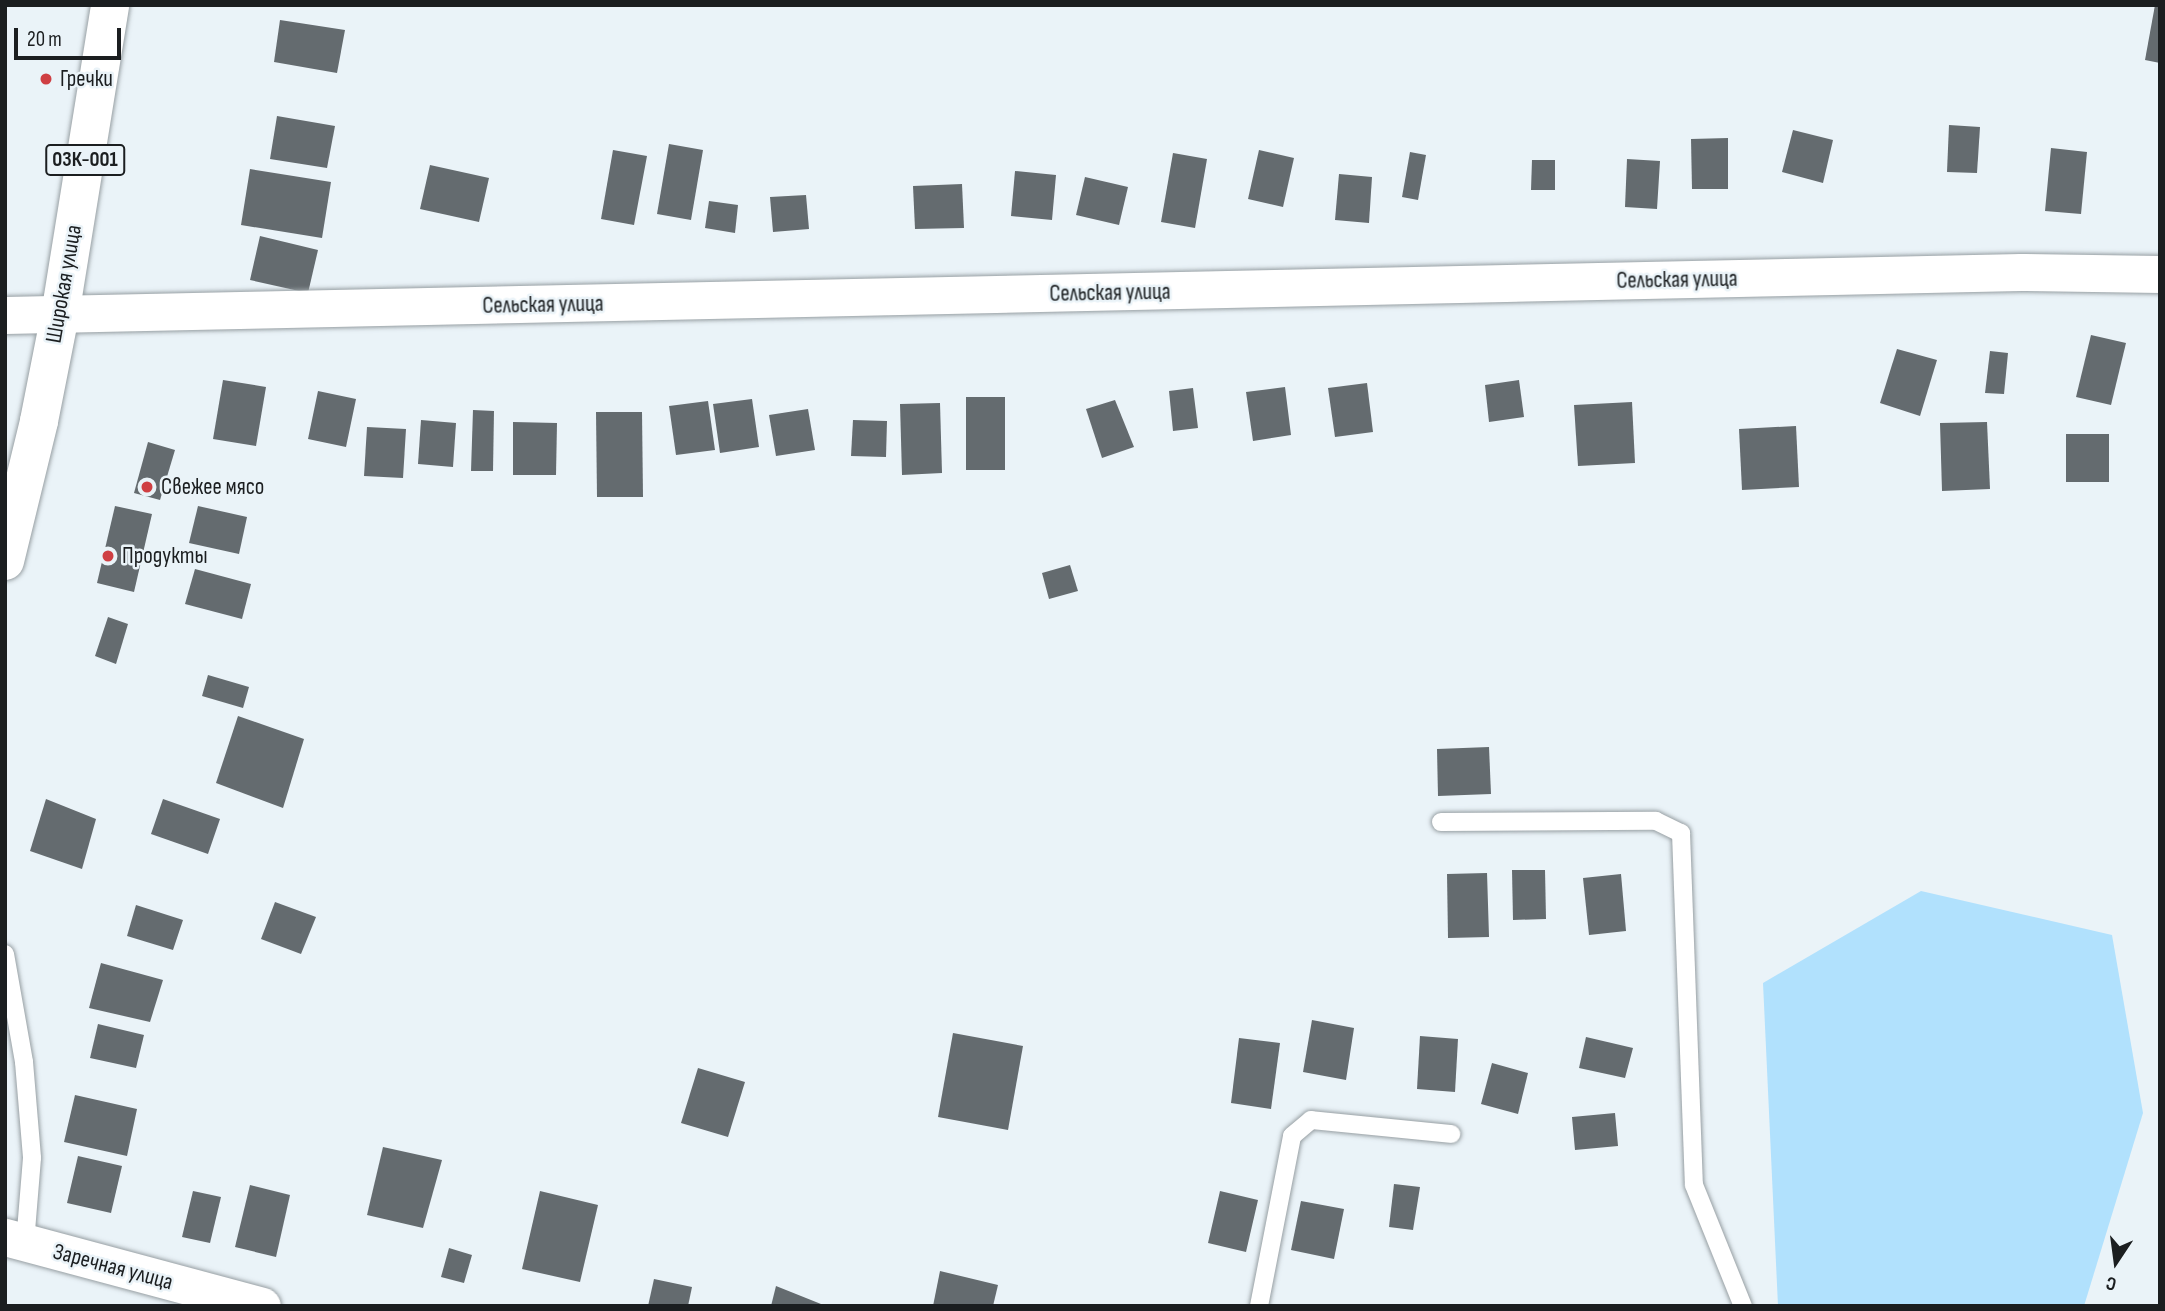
<!DOCTYPE html>
<meta charset="utf-8">
<style>
body{margin:0}
#map{position:relative;width:2165px;height:1311px;overflow:hidden;background:#eaf3f8;font-family:"Sofia Sans Condensed",sans-serif}
div>[style]{position:absolute}
.green>*{inset:0;background:#b1e1fd}
.building>*{inset:0;background:#646b6f}
.roads{filter:drop-shadow(0 0 2px #979fa3) drop-shadow(0 0 2px #979fa3)}
.service>*{height:18px;margin:-9px;padding:0 9px;transform-origin:9px;border-radius:9px;background:#fff}
.minor>*{height:37px;margin:-18.5px;padding:0 18.5px;transform-origin:18.5px;border-radius:18.5px;background:#fff}
.primary>*{height:38px;margin:-19px;padding:0 19px;transform-origin:19px;border-radius:19px;background:#fff}
.dots>*{width:19px;height:19px;translate:-50% -50%;box-sizing:border-box;border:4px solid #eaf3f8;border-radius:50%}
span{translate:-50% -50%;white-space:nowrap;text-align:center;line-height:1.15;-webkit-text-stroke:5px #eaf3f8;paint-order:stroke}
.shield-label span{padding:2px 5px;background:#eaf3f8;border:2px solid;border-radius:5px;-webkit-text-stroke-width:0}
.shield-label{font-size:21px;color:#1b1e20;font-weight:700}
.poi-label{font-size:23px;color:#1b1e20}
.left{translate:0 -50%;text-align:left}
.street-label{font-size:23px;color:#1b1e20}
.frame{position:absolute;inset:0;border:7px solid #1b1e20;pointer-events:none}
.north{position:absolute;left:2081px;top:1227px;width:70px;height:70px;-webkit-text-stroke:5px #eaf3f8;paint-order:stroke;rotate:193deg;font-size:19px;font-weight:700;line-height:28px;text-align:center;color:#1b1e20}
.north::after{content:'';display:block;margin:auto;width:24px;height:32px;background:#1b1e20;clip-path:polygon(50% 0,100% 100%,50% 72%,0 100%)}
.scale{position:absolute;left:14px;top:28px;width:107px;height:32px;box-sizing:border-box;border:4px solid #1b1e20;border-top:0;padding-left:9px;font-size:21px;line-height:24px;white-space:nowrap;color:#1b1e20;-webkit-text-stroke:5px #eaf3f8;paint-order:stroke}
</style>
<div id="map">
<div class="green">
<i style="clip-path:polygon(1921px 891px,2112px 935px,2143px 1113px,2084px 1306px,1778px 1306px,1763px 983px)"></i>
</div>
<div class="building">
<i style="clip-path:polygon(2155px 5px,2160px 5px,2160px 63px,2145px 60px)"></i>
<i style="clip-path:polygon(280px 20px,345px 30px,337px 73px,274px 62px)"></i>
<i style="clip-path:polygon(277px 116px,335px 126px,327px 168px,270px 159px)"></i>
<i style="clip-path:polygon(1949px 125px,1980px 127px,1977px 173px,1947px 172px)"></i>
<i style="clip-path:polygon(1793px 130px,1833px 140px,1823px 183px,1782px 172px)"></i>
<i style="clip-path:polygon(1728px 138px,1728px 189px,1692px 189px,1691px 139px)"></i>
<i style="clip-path:polygon(669px 144px,703px 150px,691px 220px,657px 214px)"></i>
<i style="clip-path:polygon(2051px 148px,2087px 152px,2081px 214px,2045px 211px)"></i>
<i style="clip-path:polygon(613px 150px,647px 156px,634px 225px,601px 219px)"></i>
<i style="clip-path:polygon(1259px 150px,1294px 158px,1283px 207px,1248px 199px)"></i>
<i style="clip-path:polygon(1410px 152px,1426px 155px,1418px 200px,1402px 197px)"></i>
<i style="clip-path:polygon(1173px 153px,1207px 159px,1195px 228px,1161px 222px)"></i>
<i style="clip-path:polygon(1627px 159px,1660px 161px,1657px 209px,1625px 207px)"></i>
<i style="clip-path:polygon(1532px 160px,1555px 160px,1555px 190px,1531px 190px)"></i>
<i style="clip-path:polygon(430px 165px,489px 178px,479px 222px,420px 209px)"></i>
<i style="clip-path:polygon(250px 169px,331px 182px,322px 238px,241px 225px)"></i>
<i style="clip-path:polygon(1015px 171px,1056px 175px,1052px 220px,1011px 216px)"></i>
<i style="clip-path:polygon(1339px 174px,1372px 177px,1369px 223px,1335px 220px)"></i>
<i style="clip-path:polygon(1085px 177px,1128px 187px,1119px 225px,1076px 215px)"></i>
<i style="clip-path:polygon(962px 184px,964px 228px,915px 229px,913px 186px)"></i>
<i style="clip-path:polygon(806px 195px,809px 229px,773px 232px,770px 197px)"></i>
<i style="clip-path:polygon(709px 201px,738px 205px,735px 233px,705px 228px)"></i>
<i style="clip-path:polygon(260px 236px,318px 250px,308px 293px,250px 280px)"></i>
<i style="clip-path:polygon(2091px 335px,2126px 343px,2111px 405px,2076px 397px)"></i>
<i style="clip-path:polygon(1897px 349px,1937px 360px,1920px 416px,1880px 403px)"></i>
<i style="clip-path:polygon(1990px 351px,2008px 353px,2004px 394px,1985px 393px)"></i>
<i style="clip-path:polygon(223px 380px,266px 387px,256px 446px,213px 439px)"></i>
<i style="clip-path:polygon(1519px 380px,1524px 417px,1489px 422px,1485px 385px)"></i>
<i style="clip-path:polygon(1367px 383px,1373px 432px,1335px 437px,1328px 388px)"></i>
<i style="clip-path:polygon(1285px 387px,1291px 435px,1253px 441px,1246px 392px)"></i>
<i style="clip-path:polygon(1193px 388px,1198px 428px,1173px 431px,1169px 391px)"></i>
<i style="clip-path:polygon(318px 391px,356px 399px,346px 447px,308px 439px)"></i>
<i style="clip-path:polygon(966px 397px,1005px 397px,1005px 470px,966px 470px)"></i>
<i style="clip-path:polygon(752px 399px,759px 447px,720px 453px,713px 404px)"></i>
<i style="clip-path:polygon(1115px 400px,1134px 447px,1102px 458px,1086px 409px)"></i>
<i style="clip-path:polygon(708px 401px,715px 450px,676px 455px,669px 406px)"></i>
<i style="clip-path:polygon(1632px 402px,1635px 463px,1578px 466px,1574px 405px)"></i>
<i style="clip-path:polygon(940px 403px,942px 473px,902px 475px,900px 404px)"></i>
<i style="clip-path:polygon(808px 409px,815px 450px,776px 456px,769px 415px)"></i>
<i style="clip-path:polygon(473px 410px,494px 411px,493px 471px,471px 471px)"></i>
<i style="clip-path:polygon(596px 412px,642px 412px,643px 497px,597px 497px)"></i>
<i style="clip-path:polygon(421px 420px,456px 423px,453px 467px,418px 464px)"></i>
<i style="clip-path:polygon(853px 420px,887px 421px,886px 457px,851px 456px)"></i>
<i style="clip-path:polygon(513px 422px,557px 423px,556px 475px,513px 475px)"></i>
<i style="clip-path:polygon(1987px 422px,1990px 489px,1942px 491px,1940px 423px)"></i>
<i style="clip-path:polygon(1796px 426px,1799px 487px,1742px 490px,1739px 429px)"></i>
<i style="clip-path:polygon(367px 427px,406px 429px,403px 478px,364px 476px)"></i>
<i style="clip-path:polygon(2066px 434px,2109px 434px,2109px 482px,2066px 482px)"></i>
<i style="clip-path:polygon(148px 442px,175px 450px,160px 500px,134px 493px)"></i>
<i style="clip-path:polygon(115px 506px,152px 514px,134px 592px,97px 583px)"></i>
<i style="clip-path:polygon(198px 506px,247px 517px,239px 554px,189px 543px)"></i>
<i style="clip-path:polygon(1070px 565px,1078px 591px,1049px 599px,1042px 573px)"></i>
<i style="clip-path:polygon(195px 569px,251px 584px,242px 619px,185px 604px)"></i>
<i style="clip-path:polygon(108px 617px,128px 624px,116px 664px,95px 656px)"></i>
<i style="clip-path:polygon(208px 675px,249px 687px,243px 708px,202px 696px)"></i>
<i style="clip-path:polygon(238px 716px,304px 739px,283px 808px,216px 783px)"></i>
<i style="clip-path:polygon(1489px 747px,1491px 794px,1438px 796px,1437px 749px)"></i>
<i style="clip-path:polygon(46px 799px,96px 819px,82px 869px,30px 851px)"></i>
<i style="clip-path:polygon(163px 799px,220px 819px,208px 854px,151px 834px)"></i>
<i style="clip-path:polygon(1512px 870px,1545px 870px,1546px 919px,1513px 920px)"></i>
<i style="clip-path:polygon(1487px 873px,1489px 937px,1448px 938px,1447px 874px)"></i>
<i style="clip-path:polygon(1621px 874px,1626px 931px,1589px 935px,1583px 878px)"></i>
<i style="clip-path:polygon(275px 902px,316px 917px,301px 954px,261px 939px)"></i>
<i style="clip-path:polygon(136px 905px,183px 920px,173px 950px,127px 936px)"></i>
<i style="clip-path:polygon(101px 963px,163px 980px,150px 1022px,89px 1008px)"></i>
<i style="clip-path:polygon(1312px 1020px,1354px 1028px,1346px 1080px,1303px 1072px)"></i>
<i style="clip-path:polygon(98px 1024px,144px 1035px,136px 1068px,90px 1058px)"></i>
<i style="clip-path:polygon(953px 1033px,1023px 1046px,1008px 1130px,938px 1117px)"></i>
<i style="clip-path:polygon(1420px 1036px,1458px 1039px,1455px 1092px,1417px 1089px)"></i>
<i style="clip-path:polygon(1586px 1037px,1633px 1048px,1625px 1078px,1579px 1068px)"></i>
<i style="clip-path:polygon(1239px 1038px,1280px 1043px,1271px 1109px,1231px 1103px)"></i>
<i style="clip-path:polygon(1492px 1063px,1528px 1073px,1518px 1114px,1481px 1104px)"></i>
<i style="clip-path:polygon(698px 1068px,745px 1082px,728px 1137px,681px 1123px)"></i>
<i style="clip-path:polygon(75px 1095px,137px 1109px,127px 1156px,64px 1142px)"></i>
<i style="clip-path:polygon(1615px 1113px,1618px 1146px,1575px 1150px,1572px 1117px)"></i>
<i style="clip-path:polygon(383px 1147px,442px 1160px,423px 1228px,367px 1215px)"></i>
<i style="clip-path:polygon(78px 1156px,122px 1166px,111px 1213px,67px 1203px)"></i>
<i style="clip-path:polygon(1394px 1184px,1420px 1187px,1413px 1230px,1389px 1227px)"></i>
<i style="clip-path:polygon(250px 1185px,290px 1195px,276px 1257px,235px 1247px)"></i>
<i style="clip-path:polygon(193px 1191px,221px 1197px,210px 1243px,182px 1237px)"></i>
<i style="clip-path:polygon(540px 1191px,598px 1205px,580px 1282px,522px 1269px)"></i>
<i style="clip-path:polygon(1220px 1191px,1258px 1200px,1246px 1252px,1208px 1243px)"></i>
<i style="clip-path:polygon(1301px 1201px,1344px 1209px,1334px 1259px,1291px 1250px)"></i>
<i style="clip-path:polygon(449px 1248px,472px 1255px,464px 1283px,441px 1277px)"></i>
<i style="clip-path:polygon(940px 1271px,998px 1285px,993px 1306px,933px 1306px)"></i>
<i style="clip-path:polygon(654px 1279px,692px 1287px,688px 1306px,648px 1306px)"></i>
<i style="clip-path:polygon(776px 1286px,826px 1306px,771px 1306px)"></i>
</div>
<div class="roads">
<div class="service">
<i style="left:1441px;top:822px;width:215px;rotate:-0.3deg"></i>
<i style="left:1656px;top:821px;width:28px;rotate:26deg"></i>
<i style="left:1681px;top:833px;width:352px;rotate:87.9deg"></i>
<i style="left:1694px;top:1185px;width:131px;rotate:68deg"></i>
<i style="left:5px;top:954px;width:110px;rotate:80deg"></i>
<i style="left:24px;top:1062px;width:96px;rotate:85.2deg"></i>
<i style="left:32px;top:1158px;width:86px;rotate:94.7deg"></i>
<i style="left:1259px;top:1306px;width:173px;rotate:-79deg"></i>
<i style="left:1292px;top:1136px;width:25px;rotate:-40deg"></i>
<i style="left:1311px;top:1120px;width:141px;rotate:5.7deg"></i>
</div>
<div class="minor">
<i style="left:5px;top:315px;width:2016px;rotate:-1.22deg"></i>
<i style="left:2021px;top:272px;width:139px;rotate:0.8deg"></i>
<i style="left:5px;top:1237px;width:266px;rotate:15deg"></i>
</div>
<div class="primary">
<i style="left:5px;top:561px;width:144px;rotate:-76.3deg"></i>
<i style="left:39px;top:421px;width:108px;rotate:-78.8deg"></i>
<i style="left:60px;top:315px;width:314px;rotate:-80.8deg"></i>
</div>
</div>
<div class="dots">
<i style="left:46px;top:79px;background:#cf3f43"></i>
<i style="left:147px;top:487px;background:#cf3f43"></i>
<i style="left:108px;top:556px;background:#cf3f43"></i>
</div>
<div class="shield-label">
<span style="left:85px;top:160px">03К-001</span>
</div>
<div class="poi-label">
<span class="left" style="left:60px;top:79px">Гречки</span>
<span class="left" style="left:161px;top:487px">Свежее мясо</span>
<span class="left" style="left:122px;top:556px">Продукты</span>
</div>
<div class="street-label">
<span style="left:1677px;top:280px;rotate:-1deg">Сельская улица</span>
<span style="left:64px;top:284px;rotate:-80deg">Широкая улица</span>
<span style="left:1110px;top:293px;rotate:-1deg">Сельская улица</span>
<span style="left:543px;top:305px;rotate:-1deg">Сельская улица</span>
<span style="left:113px;top:1267px;rotate:15deg">Заречная улица</span>
</div>
<div class="frame"></div>
<div class="north">С</div>
<div class="scale">20 m</div>
</div>
